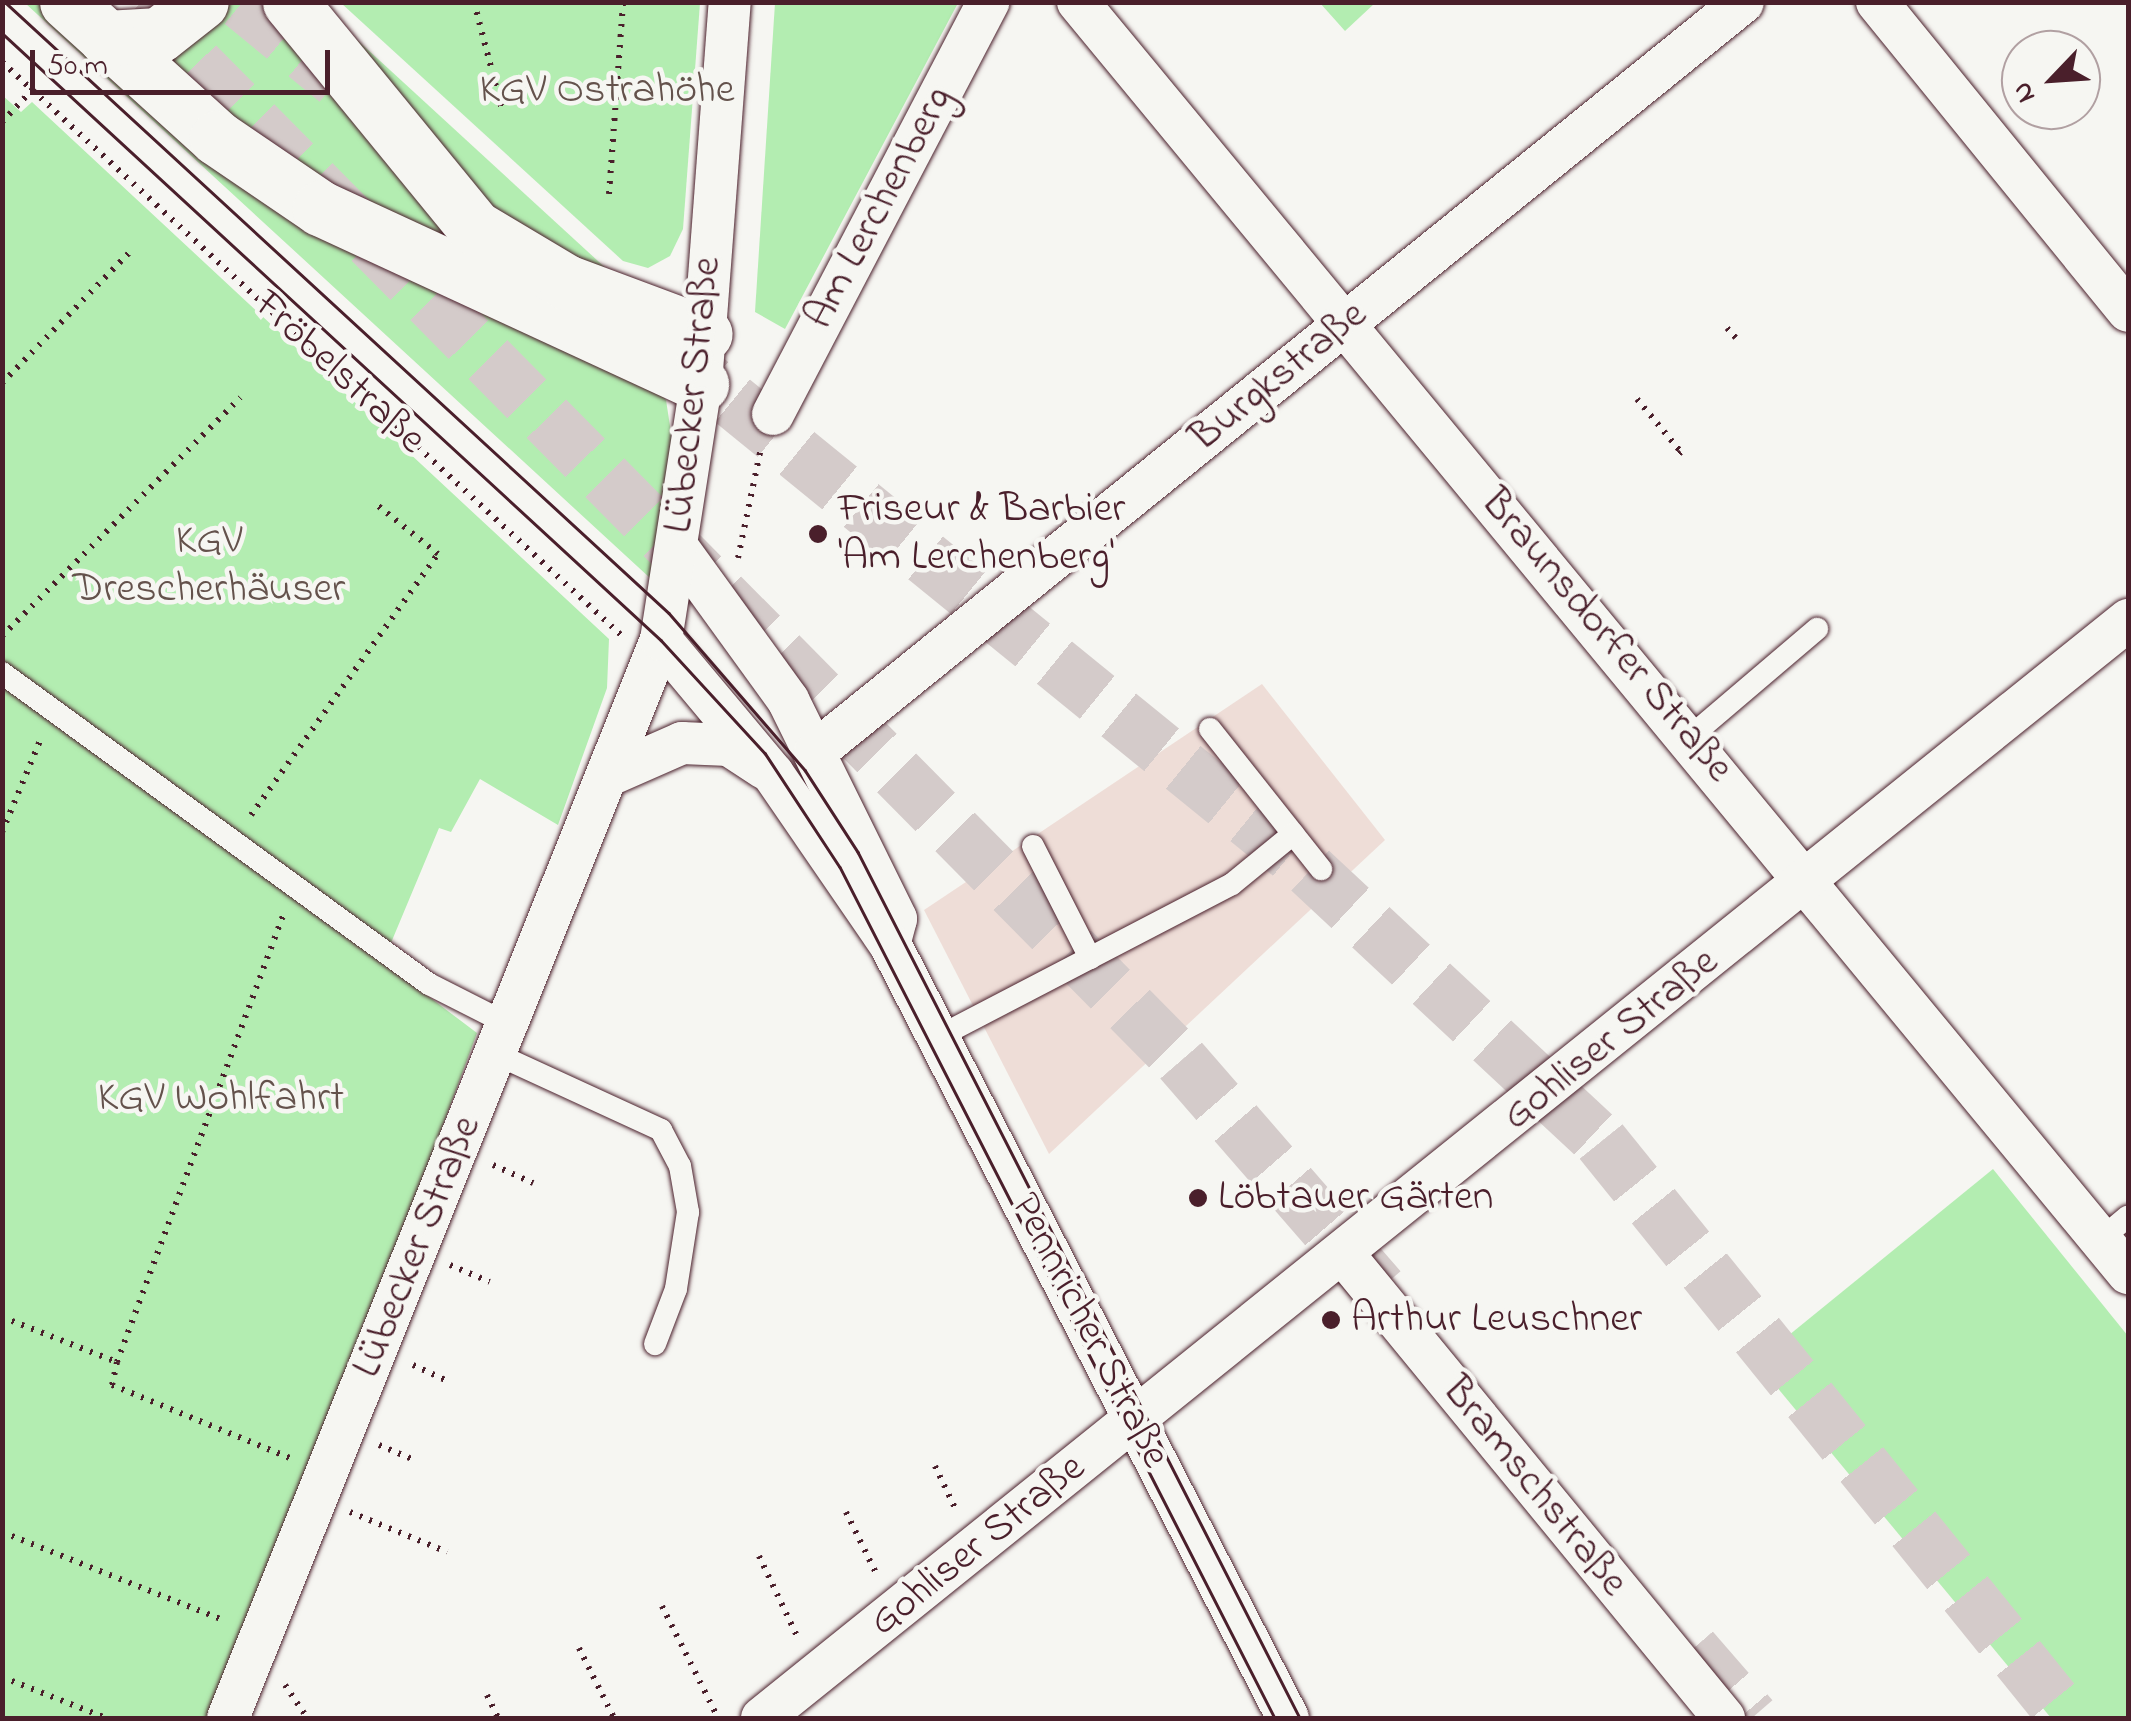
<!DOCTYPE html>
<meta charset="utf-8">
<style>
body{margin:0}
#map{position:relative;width:2131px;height:1721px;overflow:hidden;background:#f6f6f2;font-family:"Indie Flower",sans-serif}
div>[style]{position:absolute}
.built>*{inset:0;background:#eeddd7}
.green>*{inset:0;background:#b3edb1}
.primary-tunnel>*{height:55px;margin-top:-27.5px;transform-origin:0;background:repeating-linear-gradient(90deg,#d4cbca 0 55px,transparent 0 83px)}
.path>*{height:6px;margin-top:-3px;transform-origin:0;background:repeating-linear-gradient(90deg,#4a1f2b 0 2.5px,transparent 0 10.5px)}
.roads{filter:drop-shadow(0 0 2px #4a1f2b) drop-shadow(0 0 2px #4a1f2b)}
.service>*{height:22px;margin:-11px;padding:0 11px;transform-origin:11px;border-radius:11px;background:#f6f6f2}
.minor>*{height:42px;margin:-21px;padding:0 21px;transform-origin:21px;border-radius:21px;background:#f6f6f2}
.primary>*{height:55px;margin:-27.5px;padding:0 27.5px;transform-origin:27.5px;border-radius:27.5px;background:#f6f6f2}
.tram>*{height:2.5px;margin:-1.25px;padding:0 1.25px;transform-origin:1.25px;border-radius:1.25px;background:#4a1f2b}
.dots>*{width:28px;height:28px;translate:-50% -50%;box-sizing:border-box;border:5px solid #f6f6f2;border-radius:50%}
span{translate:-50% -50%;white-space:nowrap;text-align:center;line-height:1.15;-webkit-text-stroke:9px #f6f6f2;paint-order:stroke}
.park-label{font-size:42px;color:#64524c}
.street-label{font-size:42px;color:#4a1f2b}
.poi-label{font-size:42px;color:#4a1f2b}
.left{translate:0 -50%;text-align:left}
.frame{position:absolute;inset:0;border:5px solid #4a1f2b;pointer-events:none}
.north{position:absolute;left:2001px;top:30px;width:100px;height:100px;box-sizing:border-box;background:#f6f6f2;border:2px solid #b1a0a2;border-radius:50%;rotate:245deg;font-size:28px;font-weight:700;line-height:40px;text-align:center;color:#4a1f2b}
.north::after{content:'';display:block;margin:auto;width:35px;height:45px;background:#4a1f2b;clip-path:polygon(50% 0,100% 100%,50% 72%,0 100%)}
.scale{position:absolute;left:30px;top:50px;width:300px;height:45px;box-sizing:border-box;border:5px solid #4a1f2b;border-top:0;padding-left:12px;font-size:30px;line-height:35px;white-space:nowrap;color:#4a1f2b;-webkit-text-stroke:8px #f6f6f2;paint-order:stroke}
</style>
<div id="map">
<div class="built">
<i style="clip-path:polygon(1262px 684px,1385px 840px,1049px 1154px,924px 910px)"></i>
</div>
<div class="green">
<i style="clip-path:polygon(25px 3px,49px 3px,174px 117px,651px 380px,666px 400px,674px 452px,650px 578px)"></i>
<i style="clip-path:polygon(227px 3px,273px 3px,496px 257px,359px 215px,149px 57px,193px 43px)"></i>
<i style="clip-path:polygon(317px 3px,623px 284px,521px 245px)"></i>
<i style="clip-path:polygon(341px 3px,700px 3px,683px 229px,670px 256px,648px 268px,623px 261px)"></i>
<i style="clip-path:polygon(775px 3px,958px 3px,785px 329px,755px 312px)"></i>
<i style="clip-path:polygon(1320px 3px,1375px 3px,1345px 31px)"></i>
<i style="clip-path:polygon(2px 95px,21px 112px,32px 102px,609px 639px,607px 688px,558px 825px,480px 779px,451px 832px,439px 828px,388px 950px,424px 993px,477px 1033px,365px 1337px,208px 1718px,3px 1718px)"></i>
<i style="clip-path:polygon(1993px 1169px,2128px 1336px,2128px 1718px,2051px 1718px,1756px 1362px)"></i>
</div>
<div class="primary-tunnel">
<i style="left:242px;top:2px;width:123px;rotate:39.4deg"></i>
<i style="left:138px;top:5px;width:1484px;rotate:45.33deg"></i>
<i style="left:1181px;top:1060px;width:303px;rotate:49deg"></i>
<i style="left:668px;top:348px;width:827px;rotate:39.11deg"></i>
<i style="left:1310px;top:870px;width:398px;rotate:43deg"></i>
<i style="left:1601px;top:1141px;width:742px;rotate:51.07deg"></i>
<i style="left:1692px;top:1649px;width:91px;rotate:49deg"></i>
</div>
<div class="path">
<i style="left:474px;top:2px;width:115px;rotate:75.4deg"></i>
<i style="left:2px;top:62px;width:843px;rotate:42.79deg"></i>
<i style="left:2px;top:122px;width:44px;rotate:-46.8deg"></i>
<i style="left:609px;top:194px;width:193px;rotate:-85.8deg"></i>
<i style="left:1727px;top:328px;width:13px;rotate:48deg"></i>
<i style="left:2px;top:383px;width:186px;rotate:-45.7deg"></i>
<i style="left:1637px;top:399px;width:69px;rotate:50.3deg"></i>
<i style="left:1681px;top:452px;width:9px;rotate:139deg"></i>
<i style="left:738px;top:558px;width:112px;rotate:-78.2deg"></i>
<i style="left:2px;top:636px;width:337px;rotate:-45deg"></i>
<i style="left:251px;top:815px;width:321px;rotate:-54.4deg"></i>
<i style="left:438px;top:554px;width:78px;rotate:-141.2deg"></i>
<i style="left:2px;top:832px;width:104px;rotate:-67.4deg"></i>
<i style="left:493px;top:1165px;width:44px;rotate:24.2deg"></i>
<i style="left:450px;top:1265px;width:43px;rotate:23deg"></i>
<i style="left:2px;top:1317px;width:123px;rotate:21.4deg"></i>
<i style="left:117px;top:1362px;width:24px;rotate:102deg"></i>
<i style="left:112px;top:1385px;width:192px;rotate:22.3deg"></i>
<i style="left:117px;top:1362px;width:479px;rotate:-69.6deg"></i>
<i style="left:413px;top:1365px;width:38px;rotate:25deg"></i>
<i style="left:379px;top:1445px;width:39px;rotate:23deg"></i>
<i style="left:935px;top:1466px;width:49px;rotate:64.5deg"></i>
<i style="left:350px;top:1512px;width:105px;rotate:22.4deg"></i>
<i style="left:846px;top:1512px;width:70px;rotate:63.8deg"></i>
<i style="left:2px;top:1532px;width:238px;rotate:21.7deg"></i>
<i style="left:759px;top:1556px;width:91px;rotate:64.6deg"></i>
<i style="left:662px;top:1606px;width:125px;rotate:63.4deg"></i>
<i style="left:579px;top:1648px;width:78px;rotate:63.4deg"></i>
<i style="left:2px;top:1677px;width:112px;rotate:21.5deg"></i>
<i style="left:285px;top:1685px;width:40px;rotate:56deg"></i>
<i style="left:487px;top:1695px;width:25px;rotate:64deg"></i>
</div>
<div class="roads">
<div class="service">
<i style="left:2px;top:673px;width:528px;rotate:36.07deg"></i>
<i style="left:429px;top:984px;width:89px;rotate:26.9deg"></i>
<i style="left:1210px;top:729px;width:179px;rotate:51.6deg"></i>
<i style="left:1690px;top:737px;width:167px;rotate:-40.4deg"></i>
<i style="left:1033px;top:846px;width:126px;rotate:63deg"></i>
<i style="left:938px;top:1037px;width:331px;rotate:-27.5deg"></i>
<i style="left:1232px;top:884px;width:79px;rotate:-39.3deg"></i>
<i style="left:496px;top:1054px;width:182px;rotate:24.7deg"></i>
<i style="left:661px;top:1130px;width:41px;rotate:62.2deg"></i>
<i style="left:680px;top:1166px;width:47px;rotate:80.1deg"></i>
<i style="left:688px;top:1212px;width:78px;rotate:98.9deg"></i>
<i style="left:676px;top:1289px;width:59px;rotate:110.9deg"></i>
<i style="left:2101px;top:1239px;width:35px;rotate:-40deg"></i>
</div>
<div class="minor">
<i style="left:1078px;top:2px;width:1649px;rotate:50.44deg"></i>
<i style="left:1877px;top:2px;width:398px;rotate:50.9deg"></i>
<i style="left:773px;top:414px;width:465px;rotate:-62.4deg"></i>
<i style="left:678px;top:548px;width:188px;rotate:54.1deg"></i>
<i style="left:788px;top:700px;width:244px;rotate:63.7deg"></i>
<i style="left:896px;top:919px;width:16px;rotate:105deg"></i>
<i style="left:661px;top:640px;width:175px;rotate:50.1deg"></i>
<i style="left:773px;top:774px;width:206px;rotate:55.5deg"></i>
<i style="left:890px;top:944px;width:870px;rotate:62.79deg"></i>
<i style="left:815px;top:752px;width:1193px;rotate:-38.94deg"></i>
<i style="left:607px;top:776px;width:82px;rotate:-23.7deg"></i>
<i style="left:682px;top:743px;width:47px;rotate:2.4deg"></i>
<i style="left:729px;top:745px;width:42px;rotate:33.3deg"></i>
<i style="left:1344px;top:1255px;width:599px;rotate:50.62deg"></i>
<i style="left:228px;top:1718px;width:1162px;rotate:-68.12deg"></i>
<i style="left:661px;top:640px;width:259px;rotate:-81.1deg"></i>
<i style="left:701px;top:384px;width:383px;rotate:-85.7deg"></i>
<i style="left:762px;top:1718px;width:1753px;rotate:-38.79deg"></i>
</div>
<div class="primary">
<i style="left:67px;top:2px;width:202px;rotate:42.2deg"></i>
<i style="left:217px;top:138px;width:125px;rotate:34.2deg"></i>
<i style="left:320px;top:208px;width:420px;rotate:24.8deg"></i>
<i style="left:290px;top:2px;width:291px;rotate:50.7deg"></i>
<i style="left:474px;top:227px;width:107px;rotate:30.9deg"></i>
<i style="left:566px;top:282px;width:148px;rotate:20.5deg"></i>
<i style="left:106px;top:38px;width:53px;rotate:-3.2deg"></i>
<i style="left:159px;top:35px;width:53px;rotate:-38.2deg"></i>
</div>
</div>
<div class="tram">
<i style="left:5px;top:2px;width:902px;rotate:42.62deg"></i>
<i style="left:669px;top:613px;width:208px;rotate:49.1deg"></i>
<i style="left:805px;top:770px;width:98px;rotate:57.1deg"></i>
<i style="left:858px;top:852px;width:972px;rotate:62.96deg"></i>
<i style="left:2px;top:33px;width:896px;rotate:42.65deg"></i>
<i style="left:661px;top:640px;width:154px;rotate:47.4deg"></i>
<i style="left:765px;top:753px;width:136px;rotate:56.7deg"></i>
<i style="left:840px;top:867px;width:956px;rotate:62.93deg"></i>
</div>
<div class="dots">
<i style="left:818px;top:534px;background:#4a1f2b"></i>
<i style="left:1198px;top:1198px;background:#4a1f2b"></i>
<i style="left:1331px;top:1320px;background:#4a1f2b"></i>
</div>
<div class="park-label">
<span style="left:607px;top:91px">KGV Ostrahöhe</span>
<span style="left:209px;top:566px">KGV<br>Drescherhäuser</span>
<span style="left:221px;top:1099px">KGV Wohlfahrt</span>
</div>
<div class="street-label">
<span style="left:880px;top:208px;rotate:-62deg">Am Lerchenberg</span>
<span style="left:339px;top:373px;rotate:43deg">Fröbelstraße</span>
<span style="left:1279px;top:377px;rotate:-39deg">Burgkstraße</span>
<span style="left:694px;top:395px;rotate:-84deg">Lübecker Straße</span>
<span style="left:1606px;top:636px;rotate:50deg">Braunsdorfer Straße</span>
<span style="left:1611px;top:1040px;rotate:-39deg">Gohliser Straße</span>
<span style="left:418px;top:1247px;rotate:-68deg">Lübecker Straße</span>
<span style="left:1089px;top:1331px;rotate:63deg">Pennricher Straße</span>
<span style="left:1534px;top:1487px;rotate:51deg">Bramschstraße</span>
<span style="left:978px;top:1546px;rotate:-39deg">Gohliser Straße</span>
</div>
<div class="poi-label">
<span class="left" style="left:838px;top:534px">Friseur &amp; Barbier<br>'Am Lerchenberg'</span>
<span class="left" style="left:1218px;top:1198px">Löbtauer Gärten</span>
<span class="left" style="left:1351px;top:1320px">Arthur Leuschner</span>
</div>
<div class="frame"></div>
<div class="north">N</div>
<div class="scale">50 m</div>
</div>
